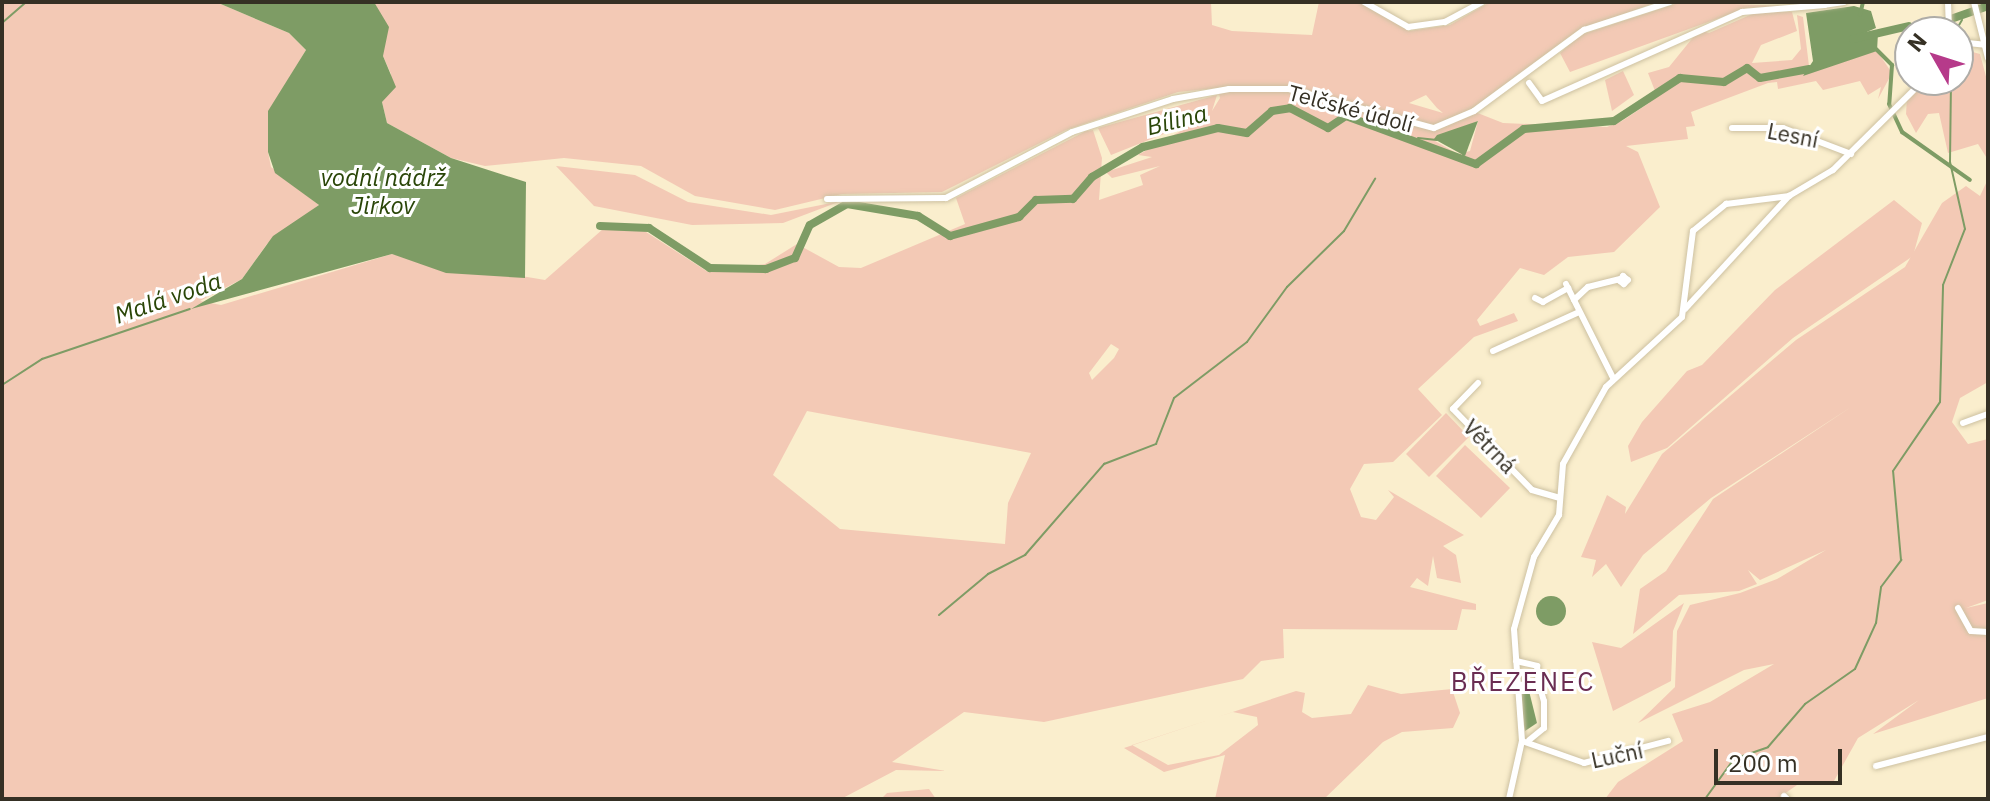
<!DOCTYPE html>
<meta charset="utf-8">
<style>
body{margin:0}
#map{position:relative;width:1990px;height:801px;overflow:hidden;background:#faeecd;font-family:"IBM Plex Sans",sans-serif}
div>[style]{position:absolute}
.green>*{inset:0;background:#f3c9b5}
.water>*{inset:0;background:#7e9c65}
.round{border-radius:50%}
.stream>*{height:2px;margin:-1px;padding:0 1px;transform-origin:1px;border-radius:1px;background:#7e9c65}
.canal>*{height:4px;margin:-2px;padding:0 2px;transform-origin:2px;border-radius:2px;background:#7e9c65}
.river>*{height:8px;margin:-4px;padding:0 4px;transform-origin:4px;border-radius:4px;background:#7e9c65}
.roads{filter:drop-shadow(0 0 2px #cdc1a1) drop-shadow(0 0 2px #cdc1a1)}
.minor>*{height:6px;margin:-3px;padding:0 3px;transform-origin:3px;border-radius:3px;background:#fff}
span{translate:-50% -50%;white-space:nowrap;text-align:center;line-height:1.15;-webkit-text-stroke:6px #fff;paint-order:stroke}
.street-label{font-size:22px;color:#353024}
.water-label{font-size:24px;color:#2a4608;font-style:italic}
.quarter-label{font-size:26px;color:#6a2d52;letter-spacing:2px}
.frame{position:absolute;inset:0;border:4px solid #353024;pointer-events:none}
.north{position:absolute;left:1894px;top:16px;width:80px;height:80px;box-sizing:border-box;background:#fff;border:2px solid #aeaca7;border-radius:50%;rotate:309deg;font-size:22px;font-weight:700;line-height:32px;text-align:center;color:#353024}
.north::after{content:'';display:block;margin:auto;width:28px;height:36px;background:#b63a8a;clip-path:polygon(50% 0,100% 100%,50% 72%,0 100%)}
.scale{position:absolute;left:1714px;top:749px;width:128px;height:36px;box-sizing:border-box;border:4px solid #353024;border-top:0;padding-left:10px;font-size:24px;line-height:28px;white-space:nowrap;color:#353024;-webkit-text-stroke:6px #fff;paint-order:stroke}
</style>
<div id="map">
<div class="green">
<i style="clip-path:polygon(evenodd,2px 2px,216px 2px,289px 33px,306px 50px,269px 111px,268px 152px,271px 167px,319px 205px,267px 244px,242px 279px,200px 301px,221px 305px,392px 254px,545px 280px,603px 229px,643px 230px,708px 272px,765px 264px,797px 244px,839px 267px,861px 268px,965px 224px,956px 198px,1086px 131px,1093px 130px,1102px 158px,1099px 200px,1143px 185px,1140px 175px,1160px 166px,1112px 178px,1106px 172px,1152px 157px,1138px 155px,1204px 118px,1111px 155px,1098px 128px,1217px 95px,1212px 111px,1220px 98px,1218px 88px,1178px 92px,1066px 130px,942px 192px,842px 194px,775px 210px,695px 196px,641px 166px,564px 158px,485px 166px,451px 158px,387px 123px,382px 102px,391px 74px,383px 56px,384px 20px,373px 2px,1211px 2px,1212px 25px,1232px 31px,1312px 35px,1319px 2px,1359px 2px,1409px 31px,1450px 25px,1490px 2px,1657px 2px,1577px 31px,1470px 110px,1503px 123px,1607px 127px,1622px 121px,1649px 103px,1655px 91px,1648px 73px,1669px 67px,1699px 30px,1709px 33px,1759px 11px,1792px 12px,1797px 31px,1761px 45px,1752px 63px,1792px 60px,1801px 49px,1797px 15px,1803px 17px,1809px 66px,1877px 51px,1892px 73px,1878px 99px,1881px 87px,1868px 95px,1860px 81px,1823px 90px,1816px 81px,1778px 89px,1777px 82px,1768px 83px,1691px 112px,1695px 126px,1686px 127px,1688px 139px,1626px 146px,1638px 152px,1660px 207px,1614px 252px,1568px 257px,1544px 275px,1520px 268px,1477px 320px,1480px 326px,1514px 313px,1518px 321px,1474px 337px,1418px 389px,1442px 415px,1393px 462px,1364px 464px,1350px 489px,1361px 517px,1376px 520px,1394px 497px,1388px 490px,1464px 535px,1443px 546px,1456px 555px,1461px 583px,1437px 578px,1433px 556px,1428px 586px,1417px 578px,1410px 587px,1476px 604px,1476px 610px,1462px 609px,1457px 630px,1283px 629px,1284px 658px,1261px 661px,1243px 679px,1044px 722px,964px 712px,892px 762px,946px 771px,896px 770px,841px 799px,2px 799px,2px 2px,1426px 95px,1437px 108px,1443px 113px,1409px 103px,1426px 95px,2px 2px,1478px 121px,1470px 151px,1458px 154px,1435px 141px,1478px 121px,2px 2px,1111px 344px,1119px 349px,1114px 358px,1092px 380px,1089px 373px,1111px 344px,2px 2px,807px 411px,1031px 453px,1008px 503px,1005px 544px,840px 529px,773px 475px,807px 411px)"></i>
<i style="clip-path:polygon(1681px 2px,1784px 6px,1747px 8px,1570px 72px,1560px 53px,1580px 35px)"></i>
<i style="clip-path:polygon(1958px 48px,1980px 54px,1988px 84px,1988px 160px,1978px 144px,1948px 153px,1939px 113px,1928px 114px,1916px 133px,1906px 114px,1907px 98px,1927px 80px,1958px 80px)"></i>
<i style="clip-path:polygon(1623px 71px,1634px 95px,1612px 111px,1605px 80px)"></i>
<i style="clip-path:polygon(556px 166px,635px 175px,688px 202px,771px 215px,841px 201px,783px 223px,692px 225px,594px 206px)"></i>
<i style="clip-path:polygon(1988px 179px,1988px 382px,1960px 398px,1952px 422px,1968px 444px,1988px 439px,1988px 600px,1966px 608px,1988px 603px,1988px 698px,1873px 734px,1919px 700px,1858px 738px,1834px 781px,1797px 785px,1777px 799px,1605px 799px,1618px 782px,1683px 741px,1672px 714px,1710px 702px,1774px 664px,1744px 670px,1638px 723px,1675px 687px,1677px 631px,1690px 605px,1740px 593px,1777px 579px,1826px 550px,1760px 580px,1748px 570px,1757px 584px,1739px 591px,1679px 595px,1633px 634px,1640px 589px,1666px 571px,1713px 499px,1851px 407px,1711px 498px,1643px 555px,1621px 587px,1606px 564px,1592px 577px,1596px 560px,1581px 557px,1607px 495px,1626px 507px,1625px 514px,1662px 454px,1796px 340px,1905px 267px,1942px 203px,1966px 186px,1980px 196px)"></i>
<i style="clip-path:polygon(1894px 200px,1922px 223px,1913px 256px,1793px 338px,1667px 448px,1631px 462px,1628px 446px,1642px 422px,1687px 371px,1702px 365px,1775px 290px)"></i>
<i style="clip-path:polygon(1446px 413px,1469px 437px,1429px 477px,1406px 454px)"></i>
<i style="clip-path:polygon(1465px 445px,1510px 488px,1481px 518px,1436px 476px)"></i>
<i style="clip-path:polygon(1684px 603px,1673px 631px,1671px 681px,1613px 711px,1592px 642px,1621px 648px)"></i>
<i style="clip-path:polygon(evenodd,1368px 685px,1401px 694px,1452px 689px,1460px 713px,1453px 728px,1402px 732px,1383px 742px,1324px 799px,1215px 799px,1225px 755px,1164px 772px,1124px 748px,1296px 691px,1305px 693px,1302px 712px,1312px 718px,1351px 714px,1368px 685px,1233px 712px,1257px 717px,1258px 725px,1219px 755px,1168px 765px,1132px 745px,1233px 712px)"></i>
<i style="clip-path:polygon(929px 789px,936px 799px,881px 799px,887px 793px)"></i>
</div>
<div class="water">
<i style="clip-path:polygon(216px 2px,374px 2px,389px 27px,383px 56px,396px 87px,382px 102px,387px 123px,451px 158px,526px 182px,525px 278px,446px 273px,392px 254px,191px 309px,242px 279px,273px 236px,319px 205px,275px 173px,268px 152px,268px 111px,306px 50px,289px 33px)"></i>
<i style="clip-path:polygon(1854px 6px,1871px 11px,1876px 28px,1862px 34px,1878px 33px,1877px 51px,1803px 76px,1813px 61px,1806px 13px)"></i>
<i style="clip-path:polygon(1478px 121px,1465px 156px,1434px 139px,1437px 135px)"></i>
<i class="round" style="left:1536px;top:596px;width:30px;height:30px"></i>
<i style="clip-path:polygon(1529px 691px,1537px 723px,1525px 731px,1519px 693px)"></i>
</div>
<div class="stream">
<i style="left:2px;top:23px;width:32px;rotate:-41deg"></i>
<i style="left:1955px;top:32px;width:14px;rotate:-60deg"></i>
<i style="left:1418px;top:138px;width:19px;rotate:6deg"></i>
<i style="left:1463px;top:153px;width:8px;rotate:83deg"></i>
<i style="left:2px;top:385px;width:48px;rotate:-33deg"></i>
<i style="left:42px;top:359px;width:156px;rotate:-18.7deg"></i>
<i style="left:939px;top:615px;width:64px;rotate:-39.9deg"></i>
<i style="left:988px;top:574px;width:42px;rotate:-27.2deg"></i>
<i style="left:1025px;top:555px;width:121px;rotate:-49deg"></i>
<i style="left:1104px;top:464px;width:56px;rotate:-21deg"></i>
<i style="left:1156px;top:444px;width:49px;rotate:-68.6deg"></i>
<i style="left:1174px;top:398px;width:92px;rotate:-37.5deg"></i>
<i style="left:1247px;top:342px;width:68px;rotate:-54deg"></i>
<i style="left:1287px;top:287px;width:80px;rotate:-44.5deg"></i>
<i style="left:1344px;top:231px;width:61px;rotate:-59.2deg"></i>
<i style="left:1705px;top:799px;width:49px;rotate:-54.1deg"></i>
<i style="left:1734px;top:759px;width:36px;rotate:-19deg"></i>
<i style="left:1768px;top:747px;width:57px;rotate:-49.3deg"></i>
<i style="left:1805px;top:704px;width:61px;rotate:-35deg"></i>
<i style="left:1855px;top:669px;width:51px;rotate:-65.5deg"></i>
<i style="left:1876px;top:623px;width:36px;rotate:-82deg"></i>
<i style="left:1881px;top:587px;width:34px;rotate:-53deg"></i>
<i style="left:1901px;top:560px;width:89px;rotate:-95.1deg"></i>
<i style="left:1893px;top:471px;width:83px;rotate:-55.7deg"></i>
<i style="left:1940px;top:402px;width:117px;rotate:-88.5deg"></i>
<i style="left:1943px;top:285px;width:60px;rotate:-68.6deg"></i>
<i style="left:1965px;top:229px;width:69px;rotate:-102.6deg"></i>
<i style="left:1950px;top:162px;width:82px;rotate:-89.3deg"></i>
</div>
<div class="canal">
<i style="left:1860px;top:15px;width:13px;rotate:-77deg"></i>
<i style="left:1876px;top:49px;width:23px;rotate:45deg"></i>
<i style="left:1892px;top:65px;width:39px;rotate:94deg"></i>
<i style="left:1889px;top:104px;width:31px;rotate:65deg"></i>
<i style="left:1902px;top:132px;width:83px;rotate:35.2deg"></i>
</div>
<div class="river">
<i style="left:1945px;top:21px;width:46px;rotate:-19.2deg"></i>
<i style="left:1853px;top:39px;width:57px;rotate:-13.1deg"></i>
<i style="left:600px;top:226px;width:49px;rotate:2.3deg"></i>
<i style="left:649px;top:228px;width:73px;rotate:33.3deg"></i>
<i style="left:710px;top:268px;width:56px;rotate:1deg"></i>
<i style="left:766px;top:269px;width:31px;rotate:-21deg"></i>
<i style="left:795px;top:258px;width:36px;rotate:-66deg"></i>
<i style="left:810px;top:225px;width:43px;rotate:-29.6deg"></i>
<i style="left:847px;top:204px;width:72px;rotate:9.6deg"></i>
<i style="left:918px;top:216px;width:38px;rotate:32deg"></i>
<i style="left:950px;top:236px;width:72px;rotate:-15.4deg"></i>
<i style="left:1019px;top:217px;width:24px;rotate:-45deg"></i>
<i style="left:1036px;top:200px;width:37px;rotate:-2deg"></i>
<i style="left:1073px;top:199px;width:29px;rotate:-49deg"></i>
<i style="left:1092px;top:177px;width:59px;rotate:-30.5deg"></i>
<i style="left:1143px;top:147px;width:77px;rotate:-14.2deg"></i>
<i style="left:1218px;top:128px;width:29px;rotate:10deg"></i>
<i style="left:1247px;top:133px;width:33px;rotate:-41deg"></i>
<i style="left:1272px;top:111px;width:18px;rotate:-9deg"></i>
<i style="left:1290px;top:108px;width:43px;rotate:27.8deg"></i>
<i style="left:1328px;top:128px;width:22px;rotate:-34deg"></i>
<i style="left:1346px;top:116px;width:139px;rotate:20.3deg"></i>
<i style="left:1476px;top:164px;width:59px;rotate:-36.1deg"></i>
<i style="left:1524px;top:129px;width:90px;rotate:-5.1deg"></i>
<i style="left:1614px;top:121px;width:79px;rotate:-33.1deg"></i>
<i style="left:1680px;top:78px;width:44px;rotate:5.2deg"></i>
<i style="left:1724px;top:82px;width:27px;rotate:-31deg"></i>
<i style="left:1747px;top:68px;width:16px;rotate:38deg"></i>
<i style="left:1760px;top:78px;width:50px;rotate:-10.4deg"></i>
</div>
<div class="roads">
<div class="minor">
<i style="left:1364px;top:2px;width:51px;rotate:29.6deg"></i>
<i style="left:1408px;top:27px;width:37px;rotate:-8deg"></i>
<i style="left:1445px;top:22px;width:42px;rotate:-28.4deg"></i>
<i style="left:1948px;top:2px;width:30px;rotate:88deg"></i>
<i style="left:1974px;top:2px;width:58px;rotate:76deg"></i>
<i style="left:1823px;top:5px;width:21px;rotate:-8deg"></i>
<i style="left:1958px;top:42px;width:27px;rotate:6deg"></i>
<i style="left:1529px;top:83px;width:22px;rotate:54deg"></i>
<i style="left:1542px;top:101px;width:219px;rotate:-24deg"></i>
<i style="left:1742px;top:12px;width:83px;rotate:-4.8deg"></i>
<i style="left:1732px;top:128px;width:51px"></i>
<i style="left:1783px;top:128px;width:73px;rotate:20.9deg"></i>
<i style="left:827px;top:199px;width:119px;rotate:-0.5deg"></i>
<i style="left:946px;top:198px;width:142px;rotate:-27.6deg"></i>
<i style="left:1072px;top:132px;width:106px;rotate:-18.1deg"></i>
<i style="left:1173px;top:99px;width:57px;rotate:-10.1deg"></i>
<i style="left:1229px;top:89px;width:60px"></i>
<i style="left:1289px;top:89px;width:150px;rotate:15.1deg"></i>
<i style="left:1434px;top:128px;width:43px;rotate:-23deg"></i>
<i style="left:1474px;top:111px;width:137px;rotate:-36.4deg"></i>
<i style="left:1584px;top:30px;width:90px;rotate:-18deg"></i>
<i style="left:1623px;top:276px;width:6px;rotate:39deg"></i>
<i style="left:1628px;top:280px;width:6px;rotate:135deg"></i>
<i style="left:1624px;top:284px;width:5px;rotate:-143deg"></i>
<i style="left:1620px;top:281px;width:6px;rotate:-59deg"></i>
<i style="left:1566px;top:284px;width:105px;rotate:63.4deg"></i>
<i style="left:1535px;top:298px;width:9px;rotate:27deg"></i>
<i style="left:1543px;top:302px;width:29px;rotate:-29deg"></i>
<i style="left:1574px;top:300px;width:19px;rotate:-43deg"></i>
<i style="left:1588px;top:287px;width:33px;rotate:-14deg"></i>
<i style="left:1685px;top:309px;width:154px;rotate:-47.4deg"></i>
<i style="left:1493px;top:351px;width:94px;rotate:-24.4deg"></i>
<i style="left:1478px;top:383px;width:36px;rotate:134deg"></i>
<i style="left:1453px;top:409px;width:113px;rotate:45.7deg"></i>
<i style="left:1532px;top:490px;width:29px;rotate:16deg"></i>
<i style="left:1963px;top:423px;width:27px;rotate:-20deg"></i>
<i style="left:1958px;top:608px;width:26px;rotate:61deg"></i>
<i style="left:1971px;top:631px;width:17px;rotate:3deg"></i>
<i style="left:1516px;top:661px;width:22px;rotate:13deg"></i>
<i style="left:1537px;top:666px;width:18px;rotate:84deg"></i>
<i style="left:1517px;top:685px;width:22px;rotate:-3deg"></i>
<i style="left:1539px;top:684px;width:18px;rotate:74deg"></i>
<i style="left:1544px;top:701px;width:27px;rotate:90deg"></i>
<i style="left:1544px;top:728px;width:19px;rotate:141deg"></i>
<i style="left:1522px;top:741px;width:66px;rotate:19.5deg"></i>
<i style="left:1584px;top:763px;width:87px;rotate:-14.7deg"></i>
<i style="left:1876px;top:766px;width:116px;rotate:-14.5deg"></i>
<i style="left:1784px;top:796px;width:4px;rotate:45deg"></i>
<i style="left:1509px;top:799px;width:59px;rotate:-77.4deg"></i>
<i style="left:1522px;top:741px;width:112px;rotate:-94.1deg"></i>
<i style="left:1514px;top:629px;width:75px;rotate:-74.5deg"></i>
<i style="left:1534px;top:557px;width:49px;rotate:-59.2deg"></i>
<i style="left:1559px;top:515px;width:51px;rotate:-85.5deg"></i>
<i style="left:1563px;top:464px;width:88px;rotate:-60.8deg"></i>
<i style="left:1606px;top:387px;width:103px;rotate:-42.6deg"></i>
<i style="left:1682px;top:317px;width:87px;rotate:-82.7deg"></i>
<i style="left:1693px;top:231px;width:43px;rotate:-39.3deg"></i>
<i style="left:1726px;top:204px;width:64px;rotate:-7.2deg"></i>
<i style="left:1789px;top:196px;width:51px;rotate:-30.6deg"></i>
<i style="left:1833px;top:170px;width:128px;rotate:-44.7deg"></i>
</div>
</div>
<div class="street-label">
<span style="left:1351px;top:108px;rotate:15deg">Telčské údolí</span>
<span style="left:1793px;top:135px;rotate:11deg">Lesní</span>
<span style="left:1490px;top:446px;rotate:46deg">Větrná</span>
<span style="left:1617px;top:755px;rotate:-12deg">Luční</span>
</div>
<div class="water-label">
<span style="left:1177px;top:120px;rotate:-14deg">Bílina</span>
<span style="left:383px;top:192px">vodní nádrž<br>Jirkov</span>
<span style="left:168px;top:298px;rotate:-19deg">Malá voda</span>
</div>
<div class="quarter-label">
<span style="left:1523px;top:682px">BŘEZENEC</span>
</div>
<div class="frame"></div>
<div class="north">N</div>
<div class="scale">200 m</div>
</div>
